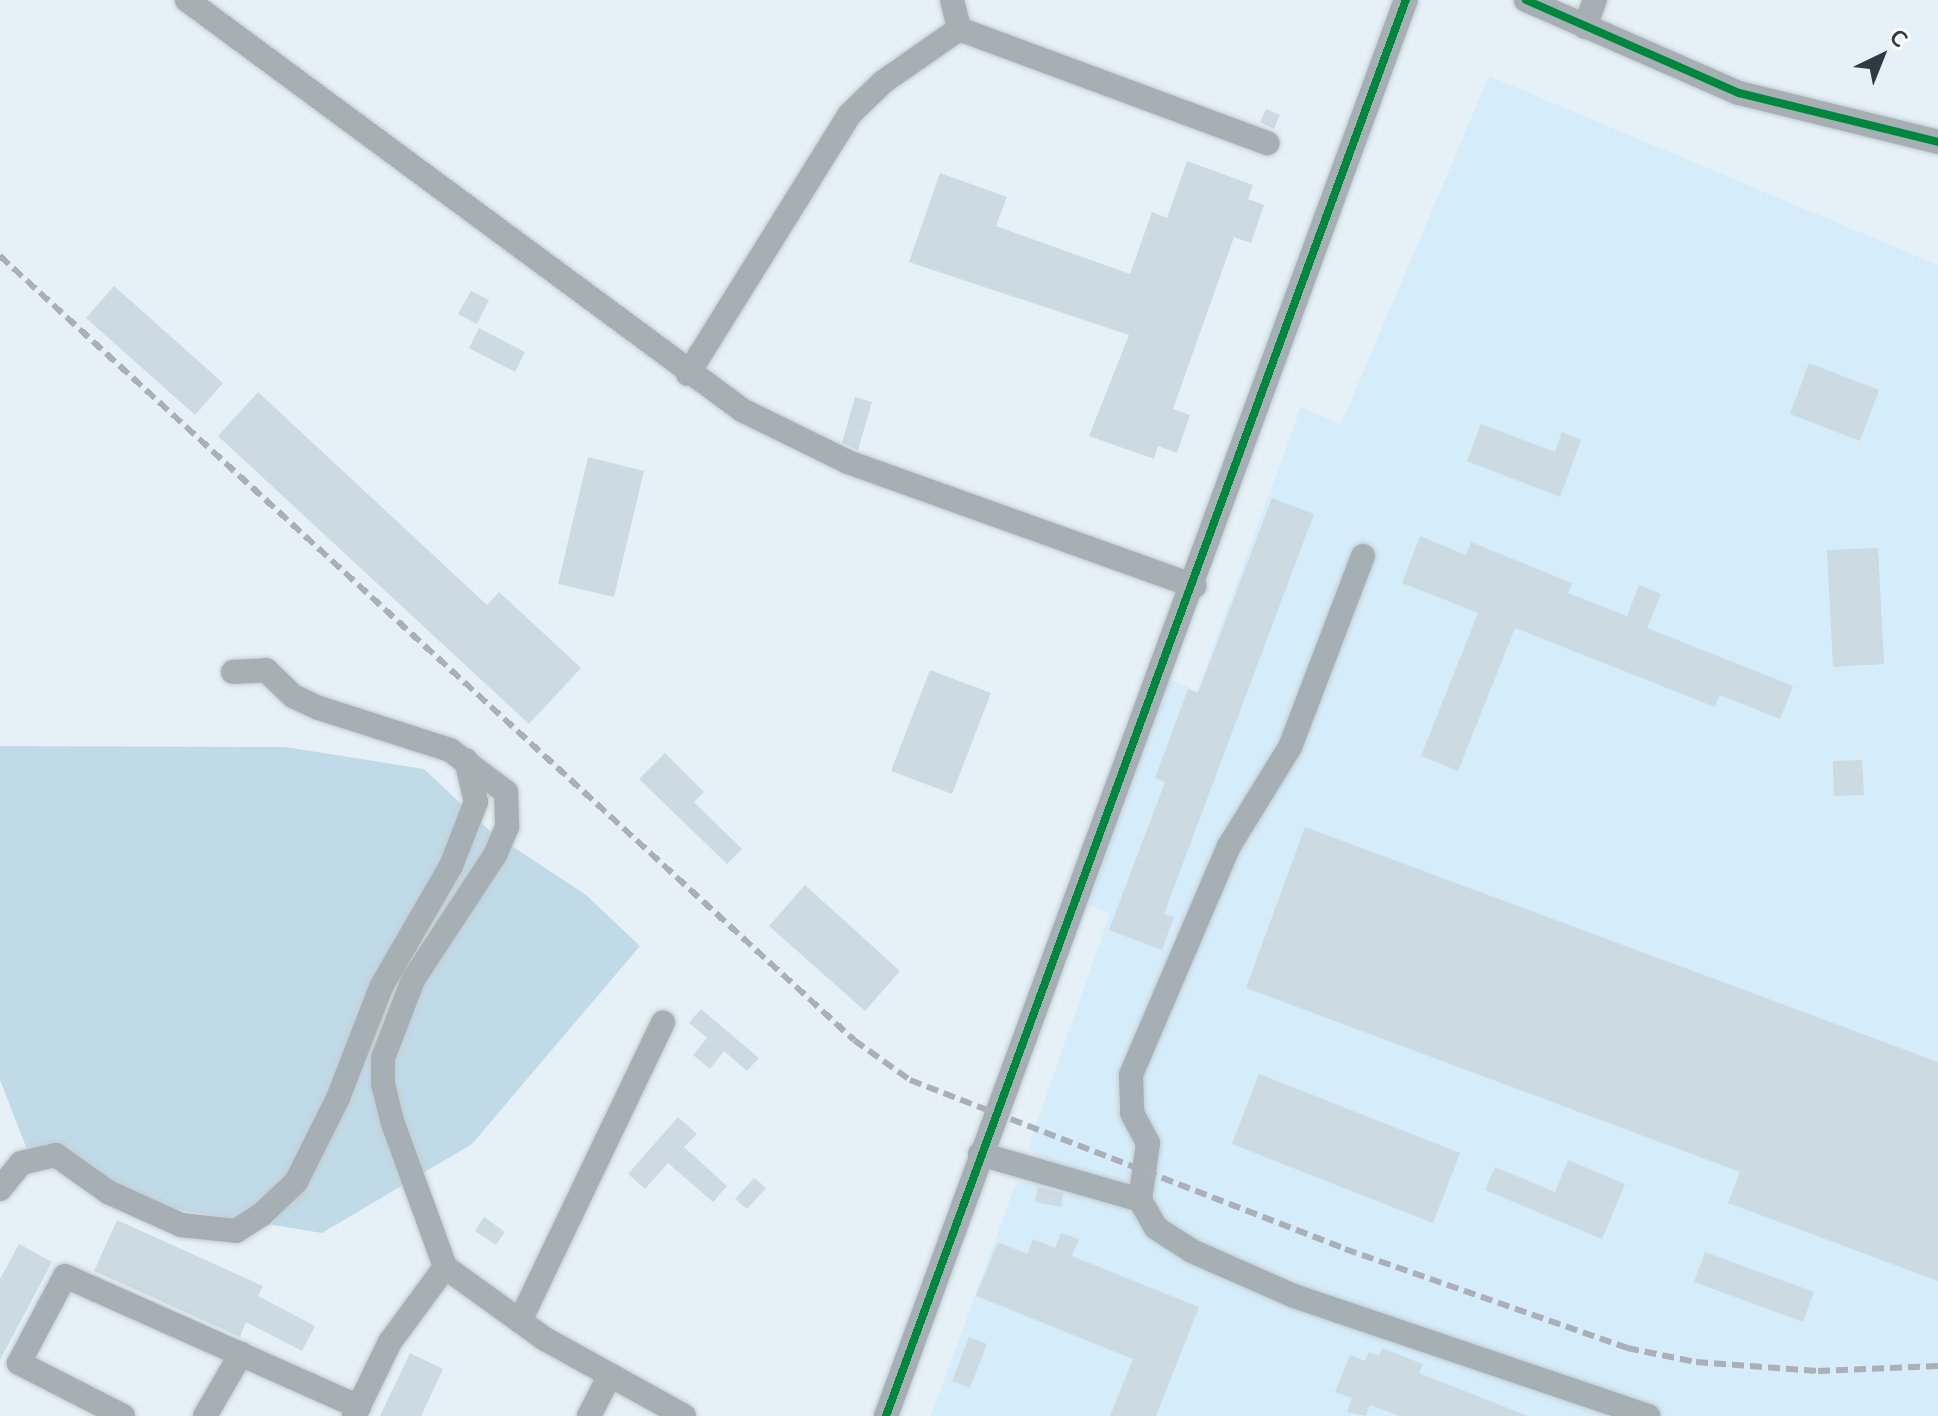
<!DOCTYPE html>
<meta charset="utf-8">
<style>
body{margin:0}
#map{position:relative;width:1938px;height:1416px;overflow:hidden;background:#e6f1f7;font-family:"Nunito Sans",sans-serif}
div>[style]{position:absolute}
.built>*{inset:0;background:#d5edfa}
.green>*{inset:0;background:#c1dae8}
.building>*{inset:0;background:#ccdae2}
.roads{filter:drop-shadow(0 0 2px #c3ccd1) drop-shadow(0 0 2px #c3ccd1)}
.minor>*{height:24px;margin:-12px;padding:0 12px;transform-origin:12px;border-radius:12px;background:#a6afb4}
.rail>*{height:6px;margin-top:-3px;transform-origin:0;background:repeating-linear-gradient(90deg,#a9b0b6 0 12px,transparent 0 18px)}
.cycleway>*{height:8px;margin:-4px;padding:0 4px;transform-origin:4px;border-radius:4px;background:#00873e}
span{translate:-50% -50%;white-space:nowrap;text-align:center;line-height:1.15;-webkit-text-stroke:8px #fdfdfd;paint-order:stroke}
.north{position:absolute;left:1842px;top:16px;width:80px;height:80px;-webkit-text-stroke:6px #fdfdfd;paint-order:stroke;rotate:43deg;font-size:22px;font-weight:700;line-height:32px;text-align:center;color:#2d3a42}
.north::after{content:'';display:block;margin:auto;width:28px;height:36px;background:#2d3a42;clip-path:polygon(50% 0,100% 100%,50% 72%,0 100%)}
</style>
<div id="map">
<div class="built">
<i style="clip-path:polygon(1489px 76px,1938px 265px,1938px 1416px,931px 1416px,1016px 1183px,1036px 1182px,1043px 1162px,1029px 1148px,1034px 1130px,1110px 914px,1088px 905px,1169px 679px,1197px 691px,1301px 407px,1341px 424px)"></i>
</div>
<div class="green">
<i style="clip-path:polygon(0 746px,285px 747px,424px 769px,492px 833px,586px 895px,640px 946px,472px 1144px,322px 1233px,167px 1208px,26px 1147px,0 1080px)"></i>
</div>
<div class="building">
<i style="clip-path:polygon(1266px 109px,1280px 115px,1274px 129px,1260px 122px)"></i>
<i style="clip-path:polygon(1187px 161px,1253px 185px,1248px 199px,1264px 205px,1251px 243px,1234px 237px,1173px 409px,1190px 415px,1177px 453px,1158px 446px,1154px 459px,1089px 436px,1129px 335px,909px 262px,940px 173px,1007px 197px,996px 226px,1130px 274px,1152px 212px,1167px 218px)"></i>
<i style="clip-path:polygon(114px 286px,223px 383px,195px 415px,86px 318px)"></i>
<i style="clip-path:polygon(471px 291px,489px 300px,477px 324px,458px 314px)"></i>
<i style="clip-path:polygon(479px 328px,525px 352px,515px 372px,469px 348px)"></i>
<i style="clip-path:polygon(1809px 363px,1879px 390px,1860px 441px,1790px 414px)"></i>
<i style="clip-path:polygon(258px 392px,487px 605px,499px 592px,581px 668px,529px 724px,218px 436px)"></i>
<i style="clip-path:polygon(855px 397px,872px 402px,858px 450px,842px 443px)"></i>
<i style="clip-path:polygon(1481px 424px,1555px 452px,1562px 432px,1581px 440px,1560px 497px,1467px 461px)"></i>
<i style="clip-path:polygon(588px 457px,644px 471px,614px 597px,558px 584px)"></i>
<i style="clip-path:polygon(1272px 498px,1314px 514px,1164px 914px,1174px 917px,1162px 950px,1109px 930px,1165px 782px,1155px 778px,1188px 689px,1198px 693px)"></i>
<i style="clip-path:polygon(1420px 536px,1466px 555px,1471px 542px,1572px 583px,1568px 593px,1627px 616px,1639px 585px,1661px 594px,1647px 628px,1793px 686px,1780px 719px,1720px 695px,1715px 707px,1515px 628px,1458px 771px,1421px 756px,1478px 613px,1402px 583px)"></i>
<i style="clip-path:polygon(1878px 548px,1884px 664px,1833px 667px,1827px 550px)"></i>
<i style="clip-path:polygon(930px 670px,991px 693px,952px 794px,891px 771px)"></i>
<i style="clip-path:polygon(665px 753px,704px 792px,694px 802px,742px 849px,727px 864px,639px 779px)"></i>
<i style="clip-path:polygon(1862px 760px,1864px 795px,1834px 796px,1833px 761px)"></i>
<i style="clip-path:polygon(1305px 827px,1938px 1062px,1938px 1281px,1728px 1203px,1740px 1172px,1246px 988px)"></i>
<i style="clip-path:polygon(805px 885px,900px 971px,865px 1011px,769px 926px)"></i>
<i style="clip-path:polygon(701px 1009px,759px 1058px,747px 1071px,724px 1051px,710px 1069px,693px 1055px,707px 1038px,689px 1023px)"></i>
<i style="clip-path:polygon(1259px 1074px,1460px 1153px,1433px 1223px,1232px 1144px)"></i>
<i style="clip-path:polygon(678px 1117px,697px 1134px,684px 1147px,727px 1186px,713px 1202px,668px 1163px,645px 1189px,628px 1174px)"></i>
<i style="clip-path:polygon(1568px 1160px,1625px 1184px,1602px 1239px,1485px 1190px,1495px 1167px,1555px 1192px)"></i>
<i style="clip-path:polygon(754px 1178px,766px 1188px,747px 1209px,735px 1199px)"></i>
<i style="clip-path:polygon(1038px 1187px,1063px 1193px,1061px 1207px,1035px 1202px)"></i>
<i style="clip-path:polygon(484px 1217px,505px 1232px,496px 1245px,475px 1231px)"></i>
<i style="clip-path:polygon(117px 1220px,263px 1286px,258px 1296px,315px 1326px,302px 1351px,246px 1322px,240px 1337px,94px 1271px)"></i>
<i style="clip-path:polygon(1061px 1233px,1079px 1239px,1072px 1256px,1199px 1307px,1156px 1416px,1110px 1416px,1133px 1359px,976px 1296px,998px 1242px,1027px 1254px,1033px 1239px,1055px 1248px)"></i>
<i style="clip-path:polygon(19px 1244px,52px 1262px,0 1360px,0 1279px)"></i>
<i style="clip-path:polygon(1705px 1252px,1814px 1292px,1803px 1322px,1694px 1282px)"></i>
<i style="clip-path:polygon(969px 1337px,987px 1344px,970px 1388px,952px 1381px)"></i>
<i style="clip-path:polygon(1382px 1348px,1423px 1364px,1419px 1373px,1528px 1416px,1400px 1416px,1370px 1405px,1366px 1416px,1347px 1412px,1352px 1398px,1335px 1392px,1350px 1355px,1365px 1361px,1369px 1352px,1379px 1356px)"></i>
<i style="clip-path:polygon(410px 1353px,443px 1369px,421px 1416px,380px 1416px)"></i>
</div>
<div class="roads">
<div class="minor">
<i style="left:187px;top:0;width:690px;rotate:36.45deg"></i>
<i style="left:742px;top:410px;width:118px;rotate:26.1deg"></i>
<i style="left:848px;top:462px;width:368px;rotate:19.7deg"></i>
<i style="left:952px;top:0;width:30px;rotate:76deg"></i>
<i style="left:1526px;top:0;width:232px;rotate:23.6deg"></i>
<i style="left:1739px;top:93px;width:205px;rotate:13.8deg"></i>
<i style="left:1585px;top:27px;width:29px;rotate:-70deg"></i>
<i style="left:688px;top:374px;width:305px;rotate:-58.1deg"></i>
<i style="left:849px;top:115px;width:47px;rotate:-44.1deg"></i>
<i style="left:883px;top:82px;width:93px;rotate:-34.9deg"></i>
<i style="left:959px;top:29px;width:329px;rotate:20.3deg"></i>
<i style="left:1363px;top:556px;width:204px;rotate:110.9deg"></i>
<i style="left:1290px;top:747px;width:116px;rotate:121.6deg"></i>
<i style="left:1229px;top:846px;width:249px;rotate:113.2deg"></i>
<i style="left:1131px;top:1075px;width:38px;rotate:88deg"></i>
<i style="left:1132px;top:1113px;width:34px;rotate:62deg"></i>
<i style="left:1148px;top:1143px;width:58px;rotate:98deg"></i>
<i style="left:1140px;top:1200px;width:32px;rotate:60deg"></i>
<i style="left:1156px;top:1228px;width:43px;rotate:32.6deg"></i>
<i style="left:1192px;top:1251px;width:111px;rotate:23.8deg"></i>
<i style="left:1294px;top:1296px;width:374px;rotate:18.7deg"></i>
<i style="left:233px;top:672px;width:33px;rotate:-3deg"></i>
<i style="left:266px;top:670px;width:37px;rotate:44deg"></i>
<i style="left:293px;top:696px;width:29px;rotate:25deg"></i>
<i style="left:319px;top:708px;width:138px;rotate:17.8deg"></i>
<i style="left:450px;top:750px;width:70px;rotate:36.9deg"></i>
<i style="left:506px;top:792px;width:35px;rotate:88deg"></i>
<i style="left:507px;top:827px;width:30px;rotate:113deg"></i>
<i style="left:495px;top:855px;width:149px;rotate:123.3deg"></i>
<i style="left:413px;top:980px;width:84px;rotate:111deg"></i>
<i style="left:383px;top:1058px;width:26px;rotate:90deg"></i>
<i style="left:383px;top:1084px;width:38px;rotate:76deg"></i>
<i style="left:392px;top:1121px;width:155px;rotate:70deg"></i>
<i style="left:980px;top:1154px;width:166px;rotate:16deg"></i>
<i style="left:0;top:1189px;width:33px;rotate:-51deg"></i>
<i style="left:21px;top:1163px;width:36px;rotate:-13deg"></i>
<i style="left:56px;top:1155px;width:64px;rotate:35.4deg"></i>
<i style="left:108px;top:1192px;width:80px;rotate:24.3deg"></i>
<i style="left:181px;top:1225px;width:55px;rotate:6.2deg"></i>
<i style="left:236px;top:1231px;width:30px;rotate:-33deg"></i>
<i style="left:261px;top:1215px;width:48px;rotate:-43.3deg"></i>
<i style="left:296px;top:1182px;width:94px;rotate:-63.4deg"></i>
<i style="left:338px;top:1098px;width:119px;rotate:-68.8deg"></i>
<i style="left:381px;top:987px;width:140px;rotate:-60deg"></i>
<i style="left:451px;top:866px;width:69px;rotate:-68.7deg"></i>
<i style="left:476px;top:802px;width:43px;rotate:-103.4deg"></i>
<i style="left:520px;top:1321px;width:331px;rotate:-64.4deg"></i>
<i style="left:123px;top:1416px;width:117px;rotate:-153deg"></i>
<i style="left:19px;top:1363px;width:98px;rotate:-62.1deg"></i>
<i style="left:65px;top:1276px;width:322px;rotate:24deg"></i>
<i style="left:205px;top:1416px;width:72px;rotate:-59.9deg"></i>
<i style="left:354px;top:1416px;width:82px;rotate:-64.1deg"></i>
<i style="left:390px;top:1342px;width:93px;rotate:-53.7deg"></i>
<i style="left:445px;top:1267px;width:123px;rotate:35.8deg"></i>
<i style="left:545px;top:1339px;width:159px;rotate:29deg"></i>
<i style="left:589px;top:1416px;width:46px;rotate:-62.9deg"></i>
<i style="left:886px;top:1416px;width:1508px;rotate:-69.84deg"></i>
</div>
</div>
<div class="rail">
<i style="left:0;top:256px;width:1159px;rotate:42.55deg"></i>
<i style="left:854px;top:1040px;width:69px;rotate:35.5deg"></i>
<i style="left:910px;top:1080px;width:467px;rotate:21.2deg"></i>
<i style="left:1345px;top:1249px;width:299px;rotate:19.3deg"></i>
<i style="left:1627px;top:1348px;width:70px;rotate:11.5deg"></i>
<i style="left:1696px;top:1362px;width:122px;rotate:4.2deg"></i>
<i style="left:1818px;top:1371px;width:120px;rotate:-2.4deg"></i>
</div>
<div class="cycleway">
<i style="left:1526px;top:0;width:232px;rotate:23.6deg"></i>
<i style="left:1739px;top:93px;width:205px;rotate:13.8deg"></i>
<i style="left:886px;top:1416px;width:1508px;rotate:-69.84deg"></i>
</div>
<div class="north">С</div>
</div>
